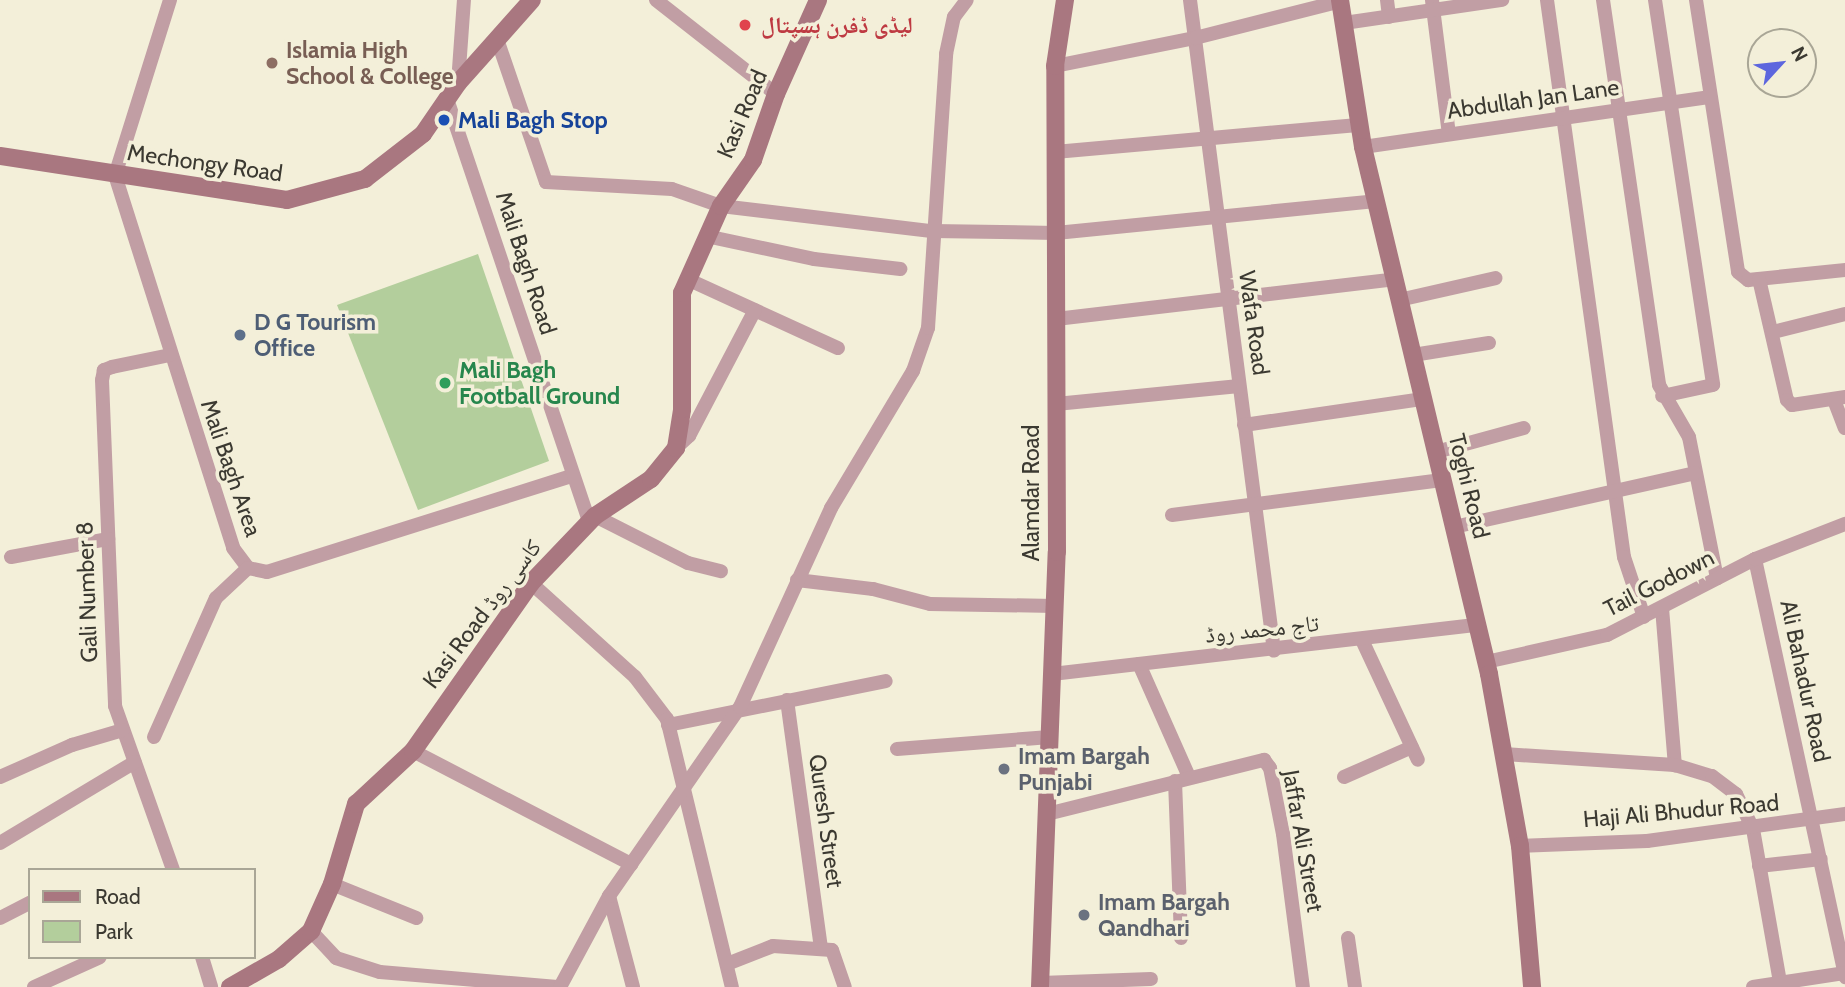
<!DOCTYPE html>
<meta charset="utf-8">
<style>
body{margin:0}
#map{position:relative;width:1845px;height:987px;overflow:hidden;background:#f3efd9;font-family:Cabin,"Noto Naskh Arabic",sans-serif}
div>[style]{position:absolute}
.green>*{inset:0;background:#b3ce9c}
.street>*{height:14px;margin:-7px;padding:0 7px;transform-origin:7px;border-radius:7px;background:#c19ea4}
.secondary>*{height:18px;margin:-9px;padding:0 9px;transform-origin:9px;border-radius:9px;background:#a97780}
.dots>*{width:19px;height:19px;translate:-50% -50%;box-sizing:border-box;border:4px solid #f3efd9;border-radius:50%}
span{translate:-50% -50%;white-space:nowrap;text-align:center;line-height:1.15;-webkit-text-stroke:7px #f3efd9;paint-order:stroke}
.health-label{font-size:23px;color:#be3a42;font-weight:700}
.left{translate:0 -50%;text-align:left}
.education-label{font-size:23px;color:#785e54;font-weight:700}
.street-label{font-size:23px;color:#3b3931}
.transit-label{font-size:23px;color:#164399;font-weight:700}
.service-label{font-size:23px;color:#4e5e75;font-weight:700}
.leisure-label{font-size:23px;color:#27864d;font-weight:700}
.worship-label{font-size:23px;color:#5b616d;font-weight:700}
.legend{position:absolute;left:28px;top:868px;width:228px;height:91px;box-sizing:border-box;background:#f3efd9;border:2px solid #a9a696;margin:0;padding:9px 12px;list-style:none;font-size:21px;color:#3b3931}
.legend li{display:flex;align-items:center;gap:14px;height:35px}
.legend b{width:35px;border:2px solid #a9a696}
.north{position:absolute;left:1747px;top:28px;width:70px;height:70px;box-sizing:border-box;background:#f3efd9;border:2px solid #a9a696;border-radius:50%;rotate:63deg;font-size:19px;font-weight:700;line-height:28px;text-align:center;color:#3b3931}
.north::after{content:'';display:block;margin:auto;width:24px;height:32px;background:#5d66de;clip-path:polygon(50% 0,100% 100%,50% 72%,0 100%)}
</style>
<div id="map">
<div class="green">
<i style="clip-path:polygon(478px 254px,549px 461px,418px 510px,337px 305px)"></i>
</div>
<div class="street">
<i style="left:170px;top:0;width:183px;rotate:107.4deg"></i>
<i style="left:115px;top:175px;width:391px;rotate:72.4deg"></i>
<i style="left:233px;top:548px;width:25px;rotate:53deg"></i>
<i style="left:248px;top:568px;width:19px;rotate:12deg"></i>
<i style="left:267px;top:572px;width:320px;rotate:-17.5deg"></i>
<i style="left:656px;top:0;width:152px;rotate:38.1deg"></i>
<i style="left:1190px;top:0;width:656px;rotate:82.65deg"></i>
<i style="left:1387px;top:0;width:17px;rotate:83deg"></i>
<i style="left:1432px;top:0;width:135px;rotate:82.8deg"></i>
<i style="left:1547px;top:0;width:562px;rotate:82.13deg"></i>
<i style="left:1624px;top:557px;width:63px;rotate:71.6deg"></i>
<i style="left:1603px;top:0;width:389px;rotate:81.7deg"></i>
<i style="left:1659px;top:385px;width:60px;rotate:60deg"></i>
<i style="left:1689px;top:437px;width:144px;rotate:78.8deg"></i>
<i style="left:1655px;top:0;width:389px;rotate:81.4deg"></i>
<i style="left:1713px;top:385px;width:52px;rotate:167.8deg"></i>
<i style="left:1696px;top:0;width:275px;rotate:81.2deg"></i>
<i style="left:1738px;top:272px;width:13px;rotate:39deg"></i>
<i style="left:1748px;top:280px;width:98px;rotate:-5.9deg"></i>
<i style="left:1344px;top:23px;width:160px;rotate:-8.3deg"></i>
<i style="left:498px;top:42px;width:148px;rotate:71.1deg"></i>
<i style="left:546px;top:182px;width:126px;rotate:3.2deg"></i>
<i style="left:672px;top:189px;width:52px;rotate:19.1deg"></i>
<i style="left:721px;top:206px;width:212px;rotate:6.8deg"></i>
<i style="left:932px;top:231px;width:124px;rotate:0.9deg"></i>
<i style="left:1056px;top:233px;width:321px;rotate:-5.7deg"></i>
<i style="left:1055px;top:66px;width:143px;rotate:-11.3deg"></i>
<i style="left:1195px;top:38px;width:151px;rotate:-14.2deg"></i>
<i style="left:458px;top:83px;width:83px;rotate:-85.9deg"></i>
<i style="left:447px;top:99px;width:446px;rotate:71.4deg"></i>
<i style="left:1363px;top:147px;width:351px;rotate:-8.2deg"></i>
<i style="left:1055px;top:152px;width:304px;rotate:-5.1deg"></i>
<i style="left:706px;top:236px;width:110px;rotate:12deg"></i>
<i style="left:814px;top:259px;width:87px;rotate:6.6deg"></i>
<i style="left:687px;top:279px;width:166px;rotate:24.6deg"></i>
<i style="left:1759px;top:279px;width:124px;rotate:77deg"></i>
<i style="left:1787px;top:400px;width:7px;rotate:45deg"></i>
<i style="left:1792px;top:405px;width:54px;rotate:-8.6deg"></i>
<i style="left:1399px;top:300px;width:99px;rotate:-12.8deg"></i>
<i style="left:1056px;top:319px;width:340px;rotate:-6.7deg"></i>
<i style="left:1773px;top:332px;width:74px;rotate:-14deg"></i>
<i style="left:170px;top:355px;width:59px;rotate:168.3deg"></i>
<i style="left:112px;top:367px;width:9px;rotate:159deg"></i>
<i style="left:104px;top:370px;width:10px;rotate:101deg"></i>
<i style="left:102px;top:380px;width:326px;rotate:87.7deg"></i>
<i style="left:115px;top:706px;width:174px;rotate:70.5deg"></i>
<i style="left:1413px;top:355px;width:77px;rotate:-9deg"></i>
<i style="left:1834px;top:400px;width:30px;rotate:69deg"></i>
<i style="left:1056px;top:404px;width:184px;rotate:-5.6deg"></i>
<i style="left:1244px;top:425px;width:181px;rotate:-8.3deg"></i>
<i style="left:676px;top:448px;width:18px;rotate:-43deg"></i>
<i style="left:689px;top:436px;width:142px;rotate:-62.4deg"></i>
<i style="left:1436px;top:452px;width:91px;rotate:-15.3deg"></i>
<i style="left:1172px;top:515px;width:272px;rotate:-7.4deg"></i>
<i style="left:595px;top:516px;width:104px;rotate:26.8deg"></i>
<i style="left:688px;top:563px;width:34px;rotate:14deg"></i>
<i style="left:1454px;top:527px;width:247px;rotate:-12.6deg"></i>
<i style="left:11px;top:557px;width:99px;rotate:-10.5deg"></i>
<i style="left:1755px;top:559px;width:428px;rotate:77.8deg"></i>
<i style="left:797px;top:580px;width:77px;rotate:6.8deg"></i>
<i style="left:873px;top:589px;width:59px;rotate:14.7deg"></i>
<i style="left:930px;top:604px;width:125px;rotate:0.9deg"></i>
<i style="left:531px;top:583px;width:140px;rotate:42.1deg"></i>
<i style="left:635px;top:677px;width:53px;rotate:52.7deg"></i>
<i style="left:667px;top:719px;width:276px;rotate:76.4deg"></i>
<i style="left:1662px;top:608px;width:158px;rotate:85.3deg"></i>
<i style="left:1362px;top:640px;width:132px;rotate:65deg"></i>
<i style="left:1486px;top:662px;width:124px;rotate:-12.6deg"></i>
<i style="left:1607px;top:635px;width:166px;rotate:-27.2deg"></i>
<i style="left:1755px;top:559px;width:97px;rotate:-21.3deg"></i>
<i style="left:1139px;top:664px;width:124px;rotate:66.1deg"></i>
<i style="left:1052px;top:674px;width:428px;rotate:-6.6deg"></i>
<i style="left:787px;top:700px;width:251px;rotate:82.2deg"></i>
<i style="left:668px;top:725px;width:222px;rotate:-11.4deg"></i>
<i style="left:154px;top:737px;width:152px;rotate:-66deg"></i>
<i style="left:216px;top:598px;width:44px;rotate:-43.2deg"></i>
<i style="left:897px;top:749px;width:153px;rotate:-4.5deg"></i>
<i style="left:413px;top:751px;width:246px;rotate:27.4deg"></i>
<i style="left:1504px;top:754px;width:171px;rotate:3.7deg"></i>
<i style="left:1675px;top:765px;width:39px;rotate:17deg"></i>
<i style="left:1712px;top:776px;width:30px;rotate:37deg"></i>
<i style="left:1736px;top:794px;width:39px;rotate:64deg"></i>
<i style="left:1753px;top:829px;width:160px;rotate:80deg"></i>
<i style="left:0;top:777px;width:79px;rotate:-24deg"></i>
<i style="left:72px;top:745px;width:53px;rotate:-16.4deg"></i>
<i style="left:1344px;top:777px;width:74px;rotate:-23.8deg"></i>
<i style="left:1175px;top:781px;width:157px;rotate:87.8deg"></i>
<i style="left:1047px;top:814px;width:224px;rotate:-14deg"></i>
<i style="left:1264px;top:760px;width:10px;rotate:53deg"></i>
<i style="left:1270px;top:768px;width:67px;rotate:78.9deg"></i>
<i style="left:1283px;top:834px;width:154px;rotate:82.6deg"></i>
<i style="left:0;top:843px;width:157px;rotate:-31deg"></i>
<i style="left:1520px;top:846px;width:127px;rotate:-2.3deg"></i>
<i style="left:1647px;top:841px;width:200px;rotate:-7.8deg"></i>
<i style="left:1759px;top:866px;width:62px;rotate:-6.4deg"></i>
<i style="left:332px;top:884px;width:91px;rotate:22deg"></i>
<i style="left:609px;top:896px;width:94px;rotate:75.2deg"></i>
<i style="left:0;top:918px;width:34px;rotate:-27deg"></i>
<i style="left:311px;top:931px;width:37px;rotate:47deg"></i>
<i style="left:336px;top:958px;width:46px;rotate:17.7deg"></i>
<i style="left:380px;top:972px;width:181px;rotate:4.8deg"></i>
<i style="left:1348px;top:938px;width:49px;rotate:81.9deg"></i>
<i style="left:202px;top:957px;width:31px;rotate:73deg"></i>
<i style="left:727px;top:964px;width:49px;rotate:-21.4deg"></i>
<i style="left:773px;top:946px;width:59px;rotate:3.9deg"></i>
<i style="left:832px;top:950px;width:39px;rotate:71deg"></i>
<i style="left:1041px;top:983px;width:110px;rotate:-2.1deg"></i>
<i style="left:34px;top:987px;width:72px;rotate:-24.4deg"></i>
<i style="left:560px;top:987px;width:103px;rotate:-61.7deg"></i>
<i style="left:609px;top:896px;width:230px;rotate:-55.3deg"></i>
<i style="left:740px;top:707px;width:219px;rotate:-65.4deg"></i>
<i style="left:831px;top:508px;width:160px;rotate:-59.1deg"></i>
<i style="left:913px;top:371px;width:46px;rotate:-70.8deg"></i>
<i style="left:928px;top:328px;width:275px;rotate:-86.2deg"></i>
<i style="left:946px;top:54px;width:38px;rotate:-78deg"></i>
<i style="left:954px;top:17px;width:21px;rotate:-53deg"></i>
<i style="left:1753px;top:987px;width:92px;rotate:-8.7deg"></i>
</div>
<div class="secondary">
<i style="left:1340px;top:0;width:149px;rotate:81.1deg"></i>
<i style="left:1363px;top:147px;width:542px;rotate:76.55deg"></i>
<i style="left:1489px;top:674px;width:175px;rotate:79.8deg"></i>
<i style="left:1520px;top:846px;width:142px;rotate:85.1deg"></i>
<i style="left:0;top:156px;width:290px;rotate:8.7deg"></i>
<i style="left:287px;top:200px;width:81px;rotate:-15.1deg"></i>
<i style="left:365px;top:179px;width:73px;rotate:-37.8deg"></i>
<i style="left:423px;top:134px;width:62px;rotate:-55.5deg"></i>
<i style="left:458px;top:83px;width:111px;rotate:-48.3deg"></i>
<i style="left:230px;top:987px;width:56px;rotate:-29.7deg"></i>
<i style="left:279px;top:959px;width:43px;rotate:-41.2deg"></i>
<i style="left:311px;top:931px;width:51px;rotate:-65.9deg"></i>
<i style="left:332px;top:884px;width:84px;rotate:-73.3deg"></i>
<i style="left:356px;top:804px;width:78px;rotate:-42.9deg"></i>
<i style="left:413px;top:751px;width:205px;rotate:-54.9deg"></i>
<i style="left:531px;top:583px;width:93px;rotate:-46.3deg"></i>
<i style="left:595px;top:516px;width:67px;rotate:-33.5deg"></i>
<i style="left:651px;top:479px;width:40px;rotate:-51deg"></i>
<i style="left:676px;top:448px;width:39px;rotate:-81deg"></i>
<i style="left:682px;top:409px;width:116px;rotate:-90deg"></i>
<i style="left:682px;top:293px;width:95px;rotate:-65.9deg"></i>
<i style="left:721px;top:206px;width:56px;rotate:-55.2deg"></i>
<i style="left:753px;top:160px;width:70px;rotate:-70.8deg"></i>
<i style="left:776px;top:94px;width:103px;rotate:-65.9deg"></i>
<i style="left:1040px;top:987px;width:435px;rotate:-87.8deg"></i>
<i style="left:1057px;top:552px;width:486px;rotate:-90.2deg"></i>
<i style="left:1055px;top:66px;width:67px;rotate:-81.4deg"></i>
</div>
<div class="dots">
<i style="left:745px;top:25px;background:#e0444e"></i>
<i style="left:272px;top:63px;background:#8d6e63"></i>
<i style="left:444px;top:120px;background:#1a4fb4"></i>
<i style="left:240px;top:335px;background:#5c6f8a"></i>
<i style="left:445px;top:383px;background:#2e9e5b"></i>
<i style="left:1004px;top:769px;background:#6b7280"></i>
<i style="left:1084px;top:915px;background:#6b7280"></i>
</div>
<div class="health-label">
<span class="left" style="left:761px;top:25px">لیڈی ڈفرن ہسپتال</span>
</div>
<div class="education-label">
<span class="left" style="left:286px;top:63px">Islamia High<br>School &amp; College</span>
</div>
<div class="street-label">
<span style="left:1533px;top:99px;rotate:-8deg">Abdullah Jan Lane</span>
<span style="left:742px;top:114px;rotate:-67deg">Kasi Road</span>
<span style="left:205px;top:163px;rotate:8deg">Mechongy Road</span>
<span style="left:526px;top:263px;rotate:72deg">Mali Bagh Road</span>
<span style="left:1254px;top:323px;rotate:82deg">Wafa Road</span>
<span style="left:231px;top:468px;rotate:71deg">Mali Bagh Area</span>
<span style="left:1469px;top:486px;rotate:76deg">Toghi Road</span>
<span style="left:1031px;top:493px;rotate:-90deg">Alamdar Road</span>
<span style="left:1659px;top:583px;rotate:-27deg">Tail Godown</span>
<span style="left:87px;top:592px;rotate:-92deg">Gali Number 8</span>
<span style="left:482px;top:614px;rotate:-53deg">Kasi Road کاسی روڈ</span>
<span style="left:1262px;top:629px;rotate:-6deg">تاج محمد روڈ</span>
<span style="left:1805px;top:681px;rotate:78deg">Ali Bahadur Road</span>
<span style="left:1681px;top:811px;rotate:-5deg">Haji Ali Bhudur Road</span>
<span style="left:826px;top:821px;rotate:82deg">Quresh Street</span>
<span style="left:1303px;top:841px;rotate:80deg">Jaffar Ali Street</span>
</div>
<div class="transit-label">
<span class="left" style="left:458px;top:120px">Mali Bagh Stop</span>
</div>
<div class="service-label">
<span class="left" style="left:254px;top:335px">D G Tourism<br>Office</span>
</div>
<div class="leisure-label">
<span class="left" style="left:459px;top:383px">Mali Bagh<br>Football Ground</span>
</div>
<div class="worship-label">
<span class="left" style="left:1018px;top:769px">Imam Bargah<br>Punjabi</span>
<span class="left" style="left:1098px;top:915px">Imam Bargah<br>Qandhari</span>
</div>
<ul class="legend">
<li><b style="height:9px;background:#a97780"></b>Road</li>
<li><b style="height:19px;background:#b3ce9c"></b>Park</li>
</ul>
<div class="north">N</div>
</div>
